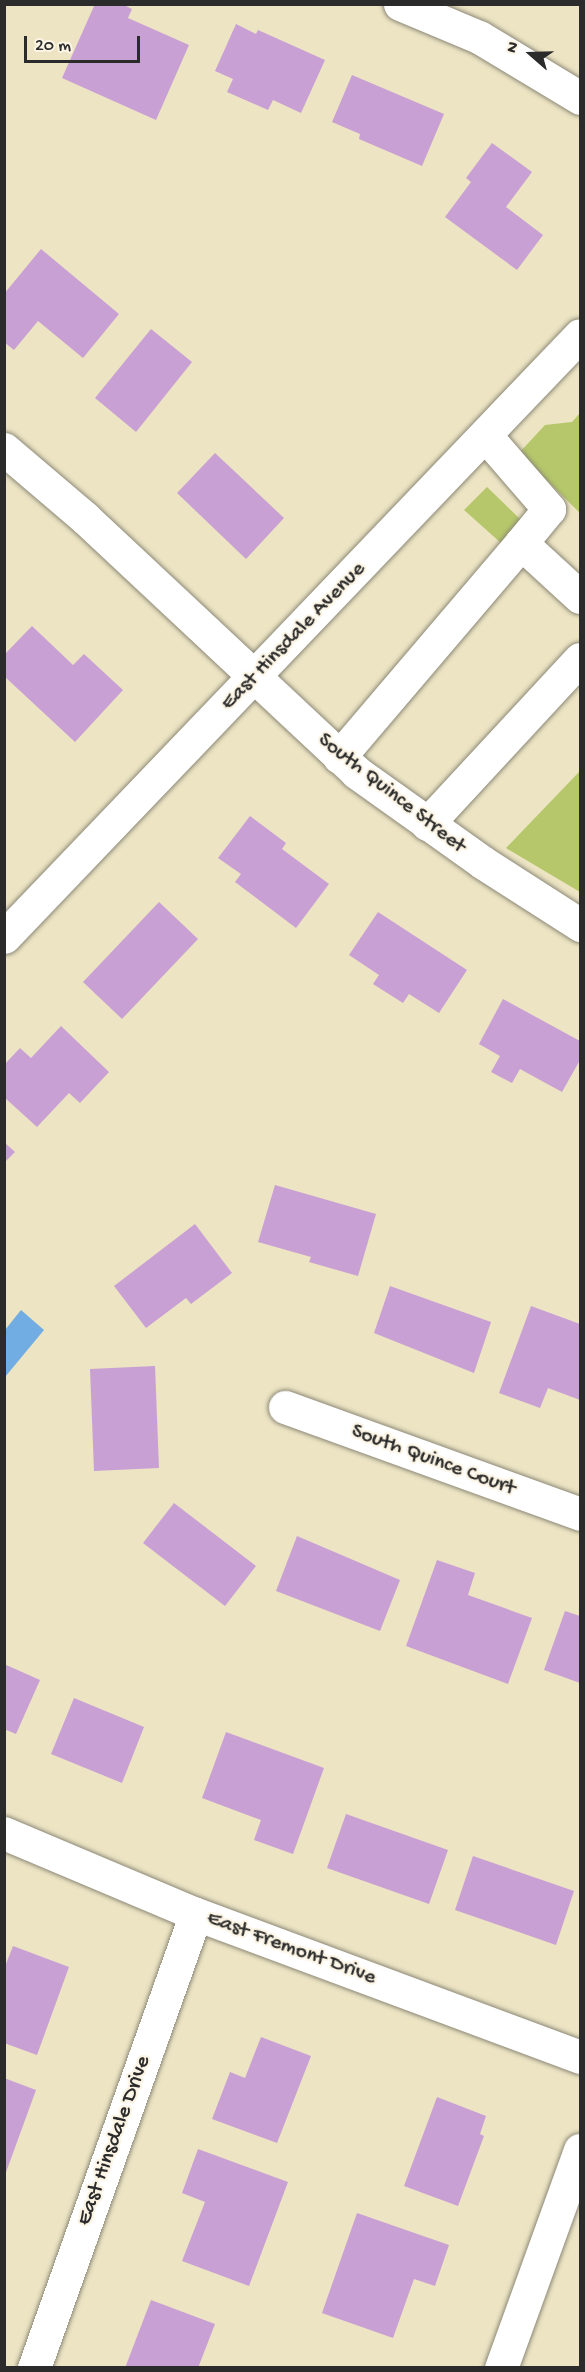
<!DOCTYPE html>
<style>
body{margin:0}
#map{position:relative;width:585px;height:2372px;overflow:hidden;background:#ece4c3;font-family:"Gochi Hand",sans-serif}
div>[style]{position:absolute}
.green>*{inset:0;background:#b5c76a}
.water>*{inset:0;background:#71ade2}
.building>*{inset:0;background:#c9a0d4}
.roads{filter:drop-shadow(0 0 2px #8c8877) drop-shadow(0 0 2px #8c8877)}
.minor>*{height:33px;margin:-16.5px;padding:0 16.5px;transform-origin:16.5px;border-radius:16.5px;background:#fff}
span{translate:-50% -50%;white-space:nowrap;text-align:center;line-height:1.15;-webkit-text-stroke:4.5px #fcf5e5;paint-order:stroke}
.street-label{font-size:22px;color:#2b2b2b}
.frame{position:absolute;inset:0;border:6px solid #2b2b2b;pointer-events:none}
.north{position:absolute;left:501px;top:24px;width:60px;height:60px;-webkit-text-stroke:4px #fcf5e5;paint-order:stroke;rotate:290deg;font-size:16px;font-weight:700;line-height:24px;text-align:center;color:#2b2b2b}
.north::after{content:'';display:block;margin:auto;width:21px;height:27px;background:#2b2b2b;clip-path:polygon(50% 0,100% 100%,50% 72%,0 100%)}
.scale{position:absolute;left:24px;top:36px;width:116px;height:27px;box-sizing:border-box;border:3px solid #2b2b2b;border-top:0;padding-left:8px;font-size:18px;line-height:21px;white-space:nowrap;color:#2b2b2b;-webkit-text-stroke:4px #fcf5e5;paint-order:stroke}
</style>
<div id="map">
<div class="green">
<i style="clip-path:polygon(580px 413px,580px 513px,519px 453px,545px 425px,572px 422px)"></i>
<i style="clip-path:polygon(487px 487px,521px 520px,501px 543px,464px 510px)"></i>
<i style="clip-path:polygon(580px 771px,580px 892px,506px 848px)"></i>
</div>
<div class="water">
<i style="clip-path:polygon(21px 1310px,44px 1330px,5px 1377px,5px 1330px)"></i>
</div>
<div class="building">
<i style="clip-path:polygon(95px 4px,122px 4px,132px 9px,128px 18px,189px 45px,156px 120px,62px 78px)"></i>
<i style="clip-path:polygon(236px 24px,256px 34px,258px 30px,325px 60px,301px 113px,273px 100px,268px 110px,227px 92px,233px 79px,215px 71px)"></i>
<i style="clip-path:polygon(352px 75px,444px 114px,422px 166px,359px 139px,360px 134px,332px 122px)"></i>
<i style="clip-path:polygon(492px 143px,532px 172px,506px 207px,543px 235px,517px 270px,445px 217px,471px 182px,466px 178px)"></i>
<i style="clip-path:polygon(41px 249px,119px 314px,83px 358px,38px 321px,14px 350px,4px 342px,4px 294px)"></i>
<i style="clip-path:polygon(151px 329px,192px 362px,136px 432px,95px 398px)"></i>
<i style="clip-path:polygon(215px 453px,284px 518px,246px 559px,177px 493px)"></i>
<i style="clip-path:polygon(32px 626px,73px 665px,84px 654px,123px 690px,75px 742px,4px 676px,4px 655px)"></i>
<i style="clip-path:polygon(250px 816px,286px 843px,282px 849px,329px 884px,296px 928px,235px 882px,241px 874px,218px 858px)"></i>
<i style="clip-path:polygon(159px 902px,198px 939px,122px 1019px,83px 982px)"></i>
<i style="clip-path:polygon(378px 912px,467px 970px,439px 1013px,409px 994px,403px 1003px,373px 984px,379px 975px,349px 955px)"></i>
<i style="clip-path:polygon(503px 999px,580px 1041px,580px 1060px,562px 1092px,520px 1069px,512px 1083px,491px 1072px,500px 1056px,479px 1044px)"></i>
<i style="clip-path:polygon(61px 1026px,109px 1072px,80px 1103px,69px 1093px,37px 1127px,4px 1097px,4px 1065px,20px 1048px,31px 1058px)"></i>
<i style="clip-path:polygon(4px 1142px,15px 1152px,4px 1163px)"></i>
<i style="clip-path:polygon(275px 1185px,376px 1214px,358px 1276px,309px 1262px,311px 1257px,258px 1242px)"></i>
<i style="clip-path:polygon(195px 1224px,232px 1273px,191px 1304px,186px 1298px,146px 1328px,114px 1286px)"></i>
<i style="clip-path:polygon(390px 1286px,491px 1322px,474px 1373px,374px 1333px)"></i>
<i style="clip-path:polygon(531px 1306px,580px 1324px,580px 1400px,548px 1388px,540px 1408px,499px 1393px)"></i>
<i style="clip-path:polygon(155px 1366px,159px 1468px,94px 1471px,90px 1369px)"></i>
<i style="clip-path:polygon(174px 1503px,256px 1566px,225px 1606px,143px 1543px)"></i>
<i style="clip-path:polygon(297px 1536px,400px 1580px,380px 1631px,276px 1591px)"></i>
<i style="clip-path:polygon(437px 1560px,475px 1573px,468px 1595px,532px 1618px,508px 1684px,406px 1646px)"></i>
<i style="clip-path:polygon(565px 1611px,580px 1616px,580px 1683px,544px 1670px)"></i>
<i style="clip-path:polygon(4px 1664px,40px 1680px,16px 1734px,4px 1729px)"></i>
<i style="clip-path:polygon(74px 1698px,144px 1727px,122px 1783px,51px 1754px)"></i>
<i style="clip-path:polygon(226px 1732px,324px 1768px,293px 1854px,254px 1840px,261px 1820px,202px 1798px)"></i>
<i style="clip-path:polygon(346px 1814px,448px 1850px,429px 1904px,327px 1868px)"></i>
<i style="clip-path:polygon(473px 1856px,574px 1891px,556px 1945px,455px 1910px)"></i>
<i style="clip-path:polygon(13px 1946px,69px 1967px,37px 2055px,4px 2043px,4px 1969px)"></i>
<i style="clip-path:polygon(261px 2037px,311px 2056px,277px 2143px,212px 2119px,230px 2072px,245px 2078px)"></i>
<i style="clip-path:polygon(4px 2078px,36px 2090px,5px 2175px,4px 2175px)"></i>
<i style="clip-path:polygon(437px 2097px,486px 2116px,480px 2134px,484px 2136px,458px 2206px,404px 2186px)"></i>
<i style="clip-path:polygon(198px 2149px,288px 2182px,249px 2286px,182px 2261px,205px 2202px,182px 2193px)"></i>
<i style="clip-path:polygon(357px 2213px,449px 2245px,435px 2286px,414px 2279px,393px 2338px,322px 2313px)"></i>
<i style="clip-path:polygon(151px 2300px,215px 2324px,198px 2368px,125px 2368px)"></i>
</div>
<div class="roads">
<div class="minor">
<i style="left:400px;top:4px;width:86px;rotate:22.7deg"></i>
<i style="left:479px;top:37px;width:118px;rotate:31.1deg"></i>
<i style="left:485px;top:435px;width:98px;rotate:49.1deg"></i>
<i style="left:549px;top:509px;width:44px;rotate:129.5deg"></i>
<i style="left:4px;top:449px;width:106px;rotate:40.4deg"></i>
<i style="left:85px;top:518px;width:371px;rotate:43.1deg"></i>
<i style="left:356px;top:772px;width:155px;rotate:35.5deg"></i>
<i style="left:482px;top:862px;width:117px;rotate:32.7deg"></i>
<i style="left:339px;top:757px;width:281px;rotate:-49.6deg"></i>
<i style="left:521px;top:543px;width:80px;rotate:42.5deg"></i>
<i style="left:427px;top:824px;width:225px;rotate:-47.2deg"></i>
<i style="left:4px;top:937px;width:833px;rotate:-46.26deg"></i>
<i style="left:285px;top:1407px;width:314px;rotate:19.9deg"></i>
<i style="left:4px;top:1833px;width:208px;rotate:22.9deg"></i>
<i style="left:196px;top:1914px;width:410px;rotate:20.4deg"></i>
<i style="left:34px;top:2368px;width:482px;rotate:-70.4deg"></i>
<i style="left:501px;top:2368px;width:232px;rotate:-70.1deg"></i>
</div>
</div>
<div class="street-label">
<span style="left:294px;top:637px;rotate:-46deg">East Hinsdale Avenue</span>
<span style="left:391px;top:794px;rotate:38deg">South Quince Street</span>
<span style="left:433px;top:1461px;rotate:20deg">South Quince Court</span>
<span style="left:291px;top:1949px;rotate:20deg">East Fremont Drive</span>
<span style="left:115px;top:2141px;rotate:-70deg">East Hinsdale Drive</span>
</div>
<div class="frame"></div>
<div class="north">N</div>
<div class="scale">20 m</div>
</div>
